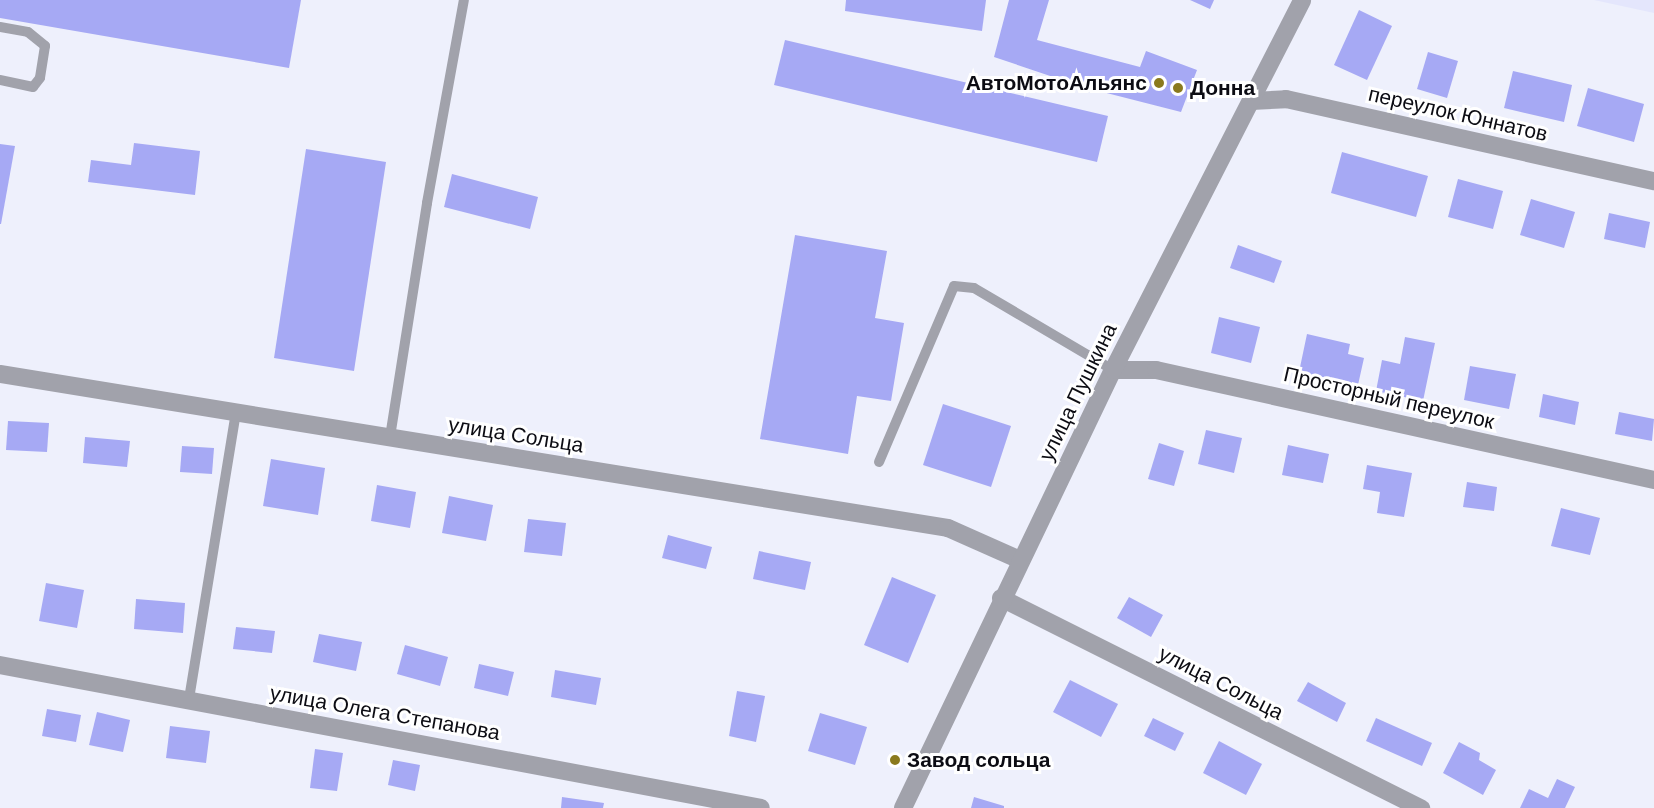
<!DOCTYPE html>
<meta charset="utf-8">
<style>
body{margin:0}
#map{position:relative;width:1654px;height:808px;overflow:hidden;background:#eef0fc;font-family:"DM Sans",sans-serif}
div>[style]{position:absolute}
.built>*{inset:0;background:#e4e6fc}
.building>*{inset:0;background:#a6a9f4}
.service>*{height:10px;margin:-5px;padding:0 5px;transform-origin:5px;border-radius:5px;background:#a1a2ab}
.minor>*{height:18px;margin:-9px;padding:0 9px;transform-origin:9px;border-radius:9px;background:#a1a2ab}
.tertiary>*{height:18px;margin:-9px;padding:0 9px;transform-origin:9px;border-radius:9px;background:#a1a2ab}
.dots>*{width:16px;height:16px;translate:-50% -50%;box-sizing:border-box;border:3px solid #fff;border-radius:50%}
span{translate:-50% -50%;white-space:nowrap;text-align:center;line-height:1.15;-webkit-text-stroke:6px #fff;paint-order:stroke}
.poi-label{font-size:21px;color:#0c0c13;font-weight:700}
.right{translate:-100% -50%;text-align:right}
.left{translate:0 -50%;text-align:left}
.street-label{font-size:21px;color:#0c0c13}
</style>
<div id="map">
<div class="built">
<i style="clip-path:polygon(1594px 0,1654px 0,1654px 13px)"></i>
</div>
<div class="building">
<i style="clip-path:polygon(0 0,301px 0,289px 68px,0 18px)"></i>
<i style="clip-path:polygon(846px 0,986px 0,982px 31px,845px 11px)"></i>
<i style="clip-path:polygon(1009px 0,1049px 0,1037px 40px,1140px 67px,1146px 51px,1197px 70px,1181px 112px,1083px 87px,994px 57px)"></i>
<i style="clip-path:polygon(1190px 0,1214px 0,1210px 9px)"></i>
<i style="clip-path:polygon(1359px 10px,1392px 26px,1367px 80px,1334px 65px)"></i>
<i style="clip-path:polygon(785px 40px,1108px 116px,1097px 162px,774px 85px)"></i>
<i style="clip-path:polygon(1428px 52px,1458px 61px,1447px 98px,1417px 89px)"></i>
<i style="clip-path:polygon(1513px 71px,1572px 85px,1564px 122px,1504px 108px)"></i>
<i style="clip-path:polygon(1588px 88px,1644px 104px,1634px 142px,1577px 126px)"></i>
<i style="clip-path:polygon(134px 143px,200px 151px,195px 195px,88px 182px,91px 160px,131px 165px)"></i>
<i style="clip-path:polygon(0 144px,15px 146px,1px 224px,0 224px)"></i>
<i style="clip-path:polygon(306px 149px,386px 162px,354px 371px,274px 358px)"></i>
<i style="clip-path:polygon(1342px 152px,1428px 176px,1416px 217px,1331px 193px)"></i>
<i style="clip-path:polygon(452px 174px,538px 197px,530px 229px,444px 207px)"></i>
<i style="clip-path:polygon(1458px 179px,1503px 191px,1493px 229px,1448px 217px)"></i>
<i style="clip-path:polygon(1531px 199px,1575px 212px,1564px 248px,1520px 235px)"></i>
<i style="clip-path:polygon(1609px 213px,1650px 222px,1645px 248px,1604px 239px)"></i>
<i style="clip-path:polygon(795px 235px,887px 251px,875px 318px,904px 323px,891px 401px,857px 396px,848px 454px,760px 439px)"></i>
<i style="clip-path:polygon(1238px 245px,1282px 261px,1274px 283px,1230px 268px)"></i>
<i style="clip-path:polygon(1219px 317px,1260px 327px,1251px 363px,1211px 353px)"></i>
<i style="clip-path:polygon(1307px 334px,1350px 344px,1348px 354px,1364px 358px,1358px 385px,1299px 372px)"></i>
<i style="clip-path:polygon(1405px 337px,1435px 343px,1423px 401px,1376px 391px,1382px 360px,1400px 364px)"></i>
<i style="clip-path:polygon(1470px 366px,1516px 374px,1509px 409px,1464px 400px)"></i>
<i style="clip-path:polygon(1543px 394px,1579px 402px,1575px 425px,1539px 417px)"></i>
<i style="clip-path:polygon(943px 404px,1011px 426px,991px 487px,923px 465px)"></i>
<i style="clip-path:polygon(1619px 412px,1654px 419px,1652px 441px,1615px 434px)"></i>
<i style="clip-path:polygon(8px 421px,49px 423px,47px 452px,6px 450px)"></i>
<i style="clip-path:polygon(1206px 430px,1242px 438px,1234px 473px,1198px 464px)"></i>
<i style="clip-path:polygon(85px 437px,130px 441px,127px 467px,83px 463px)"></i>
<i style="clip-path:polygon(1159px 443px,1184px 451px,1174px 486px,1148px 479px)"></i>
<i style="clip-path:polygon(1288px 445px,1329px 454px,1323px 483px,1282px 475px)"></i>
<i style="clip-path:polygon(182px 446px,214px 448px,212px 474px,180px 472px)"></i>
<i style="clip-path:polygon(271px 459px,325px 468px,318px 515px,263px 506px)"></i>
<i style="clip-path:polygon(1367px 465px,1412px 473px,1404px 517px,1377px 513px,1380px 492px,1363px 489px)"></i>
<i style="clip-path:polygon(1467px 482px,1497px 487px,1494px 511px,1463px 507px)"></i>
<i style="clip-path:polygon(377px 485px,416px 492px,410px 528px,371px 521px)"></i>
<i style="clip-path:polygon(449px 496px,493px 505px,486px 541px,442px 533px)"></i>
<i style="clip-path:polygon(1561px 508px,1600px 518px,1590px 555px,1551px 546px)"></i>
<i style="clip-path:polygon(528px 519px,566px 523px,562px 556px,524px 552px)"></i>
<i style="clip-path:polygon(668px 535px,712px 547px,706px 569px,662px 558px)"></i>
<i style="clip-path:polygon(759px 551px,811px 562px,805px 590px,753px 579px)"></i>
<i style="clip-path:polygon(892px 577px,936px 595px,908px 663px,864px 645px)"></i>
<i style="clip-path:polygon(46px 583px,84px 590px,77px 628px,39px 621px)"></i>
<i style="clip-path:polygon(1129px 597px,1163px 615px,1151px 637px,1117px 618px)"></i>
<i style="clip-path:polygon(136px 599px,185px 603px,183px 633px,134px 629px)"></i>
<i style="clip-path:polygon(236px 627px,275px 631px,272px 653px,233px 649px)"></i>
<i style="clip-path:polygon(319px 634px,362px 642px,356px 671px,313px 662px)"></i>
<i style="clip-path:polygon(405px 645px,448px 657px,440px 686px,397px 674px)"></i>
<i style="clip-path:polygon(479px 664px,514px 672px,508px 696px,474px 688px)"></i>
<i style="clip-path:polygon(555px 670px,601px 678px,596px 705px,551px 697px)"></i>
<i style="clip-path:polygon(1070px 680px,1118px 704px,1101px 737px,1053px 712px)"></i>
<i style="clip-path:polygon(1308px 682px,1346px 703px,1337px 722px,1297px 701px)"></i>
<i style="clip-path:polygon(737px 691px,765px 696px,756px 742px,729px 736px)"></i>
<i style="clip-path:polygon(47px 709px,81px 715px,76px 742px,42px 736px)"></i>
<i style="clip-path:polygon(97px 712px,130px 720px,123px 752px,89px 745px)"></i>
<i style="clip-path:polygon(820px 713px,867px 727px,855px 765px,808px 751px)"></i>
<i style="clip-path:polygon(1153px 718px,1184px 733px,1175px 751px,1144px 736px)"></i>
<i style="clip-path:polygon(1376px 718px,1432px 743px,1422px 766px,1366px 741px)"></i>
<i style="clip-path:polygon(170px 726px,210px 731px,206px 763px,166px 758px)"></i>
<i style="clip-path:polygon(1219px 741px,1262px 764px,1246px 795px,1203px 773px)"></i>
<i style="clip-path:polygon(1459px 742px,1480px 753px,1479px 760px,1496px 770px,1483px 795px,1443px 773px)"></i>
<i style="clip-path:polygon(315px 749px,343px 753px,337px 791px,310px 788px)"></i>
<i style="clip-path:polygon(393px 760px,420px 765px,415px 791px,388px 785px)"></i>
<i style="clip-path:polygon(1557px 779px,1575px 787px,1565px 808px,1520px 808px,1529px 789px,1548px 798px)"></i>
<i style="clip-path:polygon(562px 797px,604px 803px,603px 808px,561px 808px)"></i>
<i style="clip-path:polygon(974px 797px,1004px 806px,1004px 808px,971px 808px)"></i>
</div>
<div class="service">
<i style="left:0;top:27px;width:28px;rotate:10deg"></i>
<i style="left:28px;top:32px;width:22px;rotate:39deg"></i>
<i style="left:45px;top:46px;width:32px;rotate:99deg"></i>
<i style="left:40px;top:78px;width:11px;rotate:128deg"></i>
<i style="left:33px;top:87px;width:34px;rotate:-168deg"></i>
<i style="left:390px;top:437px;width:237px;rotate:-81deg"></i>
<i style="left:427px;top:203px;width:206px;rotate:-79.7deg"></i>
<i style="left:879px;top:462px;width:191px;rotate:-66.9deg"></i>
<i style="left:954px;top:286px;width:20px;rotate:6deg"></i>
<i style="left:974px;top:288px;width:161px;rotate:30.5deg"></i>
<i style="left:189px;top:699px;width:291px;rotate:-80.7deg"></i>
</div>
<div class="minor">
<i style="left:1251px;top:101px;width:35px;rotate:-3deg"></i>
<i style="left:1286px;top:99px;width:377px;rotate:12.6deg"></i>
<i style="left:1113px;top:370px;width:43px"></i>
<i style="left:1156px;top:370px;width:510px;rotate:12.46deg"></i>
<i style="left:0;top:374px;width:960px;rotate:9.23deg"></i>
<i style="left:948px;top:528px;width:79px;rotate:24deg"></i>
<i style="left:1001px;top:598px;width:470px;rotate:26.6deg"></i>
<i style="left:0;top:665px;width:774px;rotate:10.64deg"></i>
</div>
<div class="tertiary">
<i style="left:903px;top:808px;width:486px;rotate:-64.4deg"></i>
<i style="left:1113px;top:370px;width:415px;rotate:-62.9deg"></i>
</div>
<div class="dots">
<i style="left:1159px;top:83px;background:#8a791d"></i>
<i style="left:1178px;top:88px;background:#8a791d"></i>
<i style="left:895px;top:760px;background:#8a791d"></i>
</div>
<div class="poi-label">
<span class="right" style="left:1147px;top:83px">АвтоМотоАльянс</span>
<span class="left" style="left:1190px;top:88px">Донна</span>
<span class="left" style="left:907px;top:760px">Завод сольца</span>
</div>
<div class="street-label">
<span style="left:1458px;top:114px;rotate:13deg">переулок Юннатов</span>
<span style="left:1078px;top:392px;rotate:-64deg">улица Пушкина</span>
<span style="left:1389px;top:398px;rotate:13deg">Просторный переулок</span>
<span style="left:516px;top:435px;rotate:9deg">улица Сольца</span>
<span style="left:1221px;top:683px;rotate:27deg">улица Сольца</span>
<span style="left:385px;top:713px;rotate:10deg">улица Олега Степанова</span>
</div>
</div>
